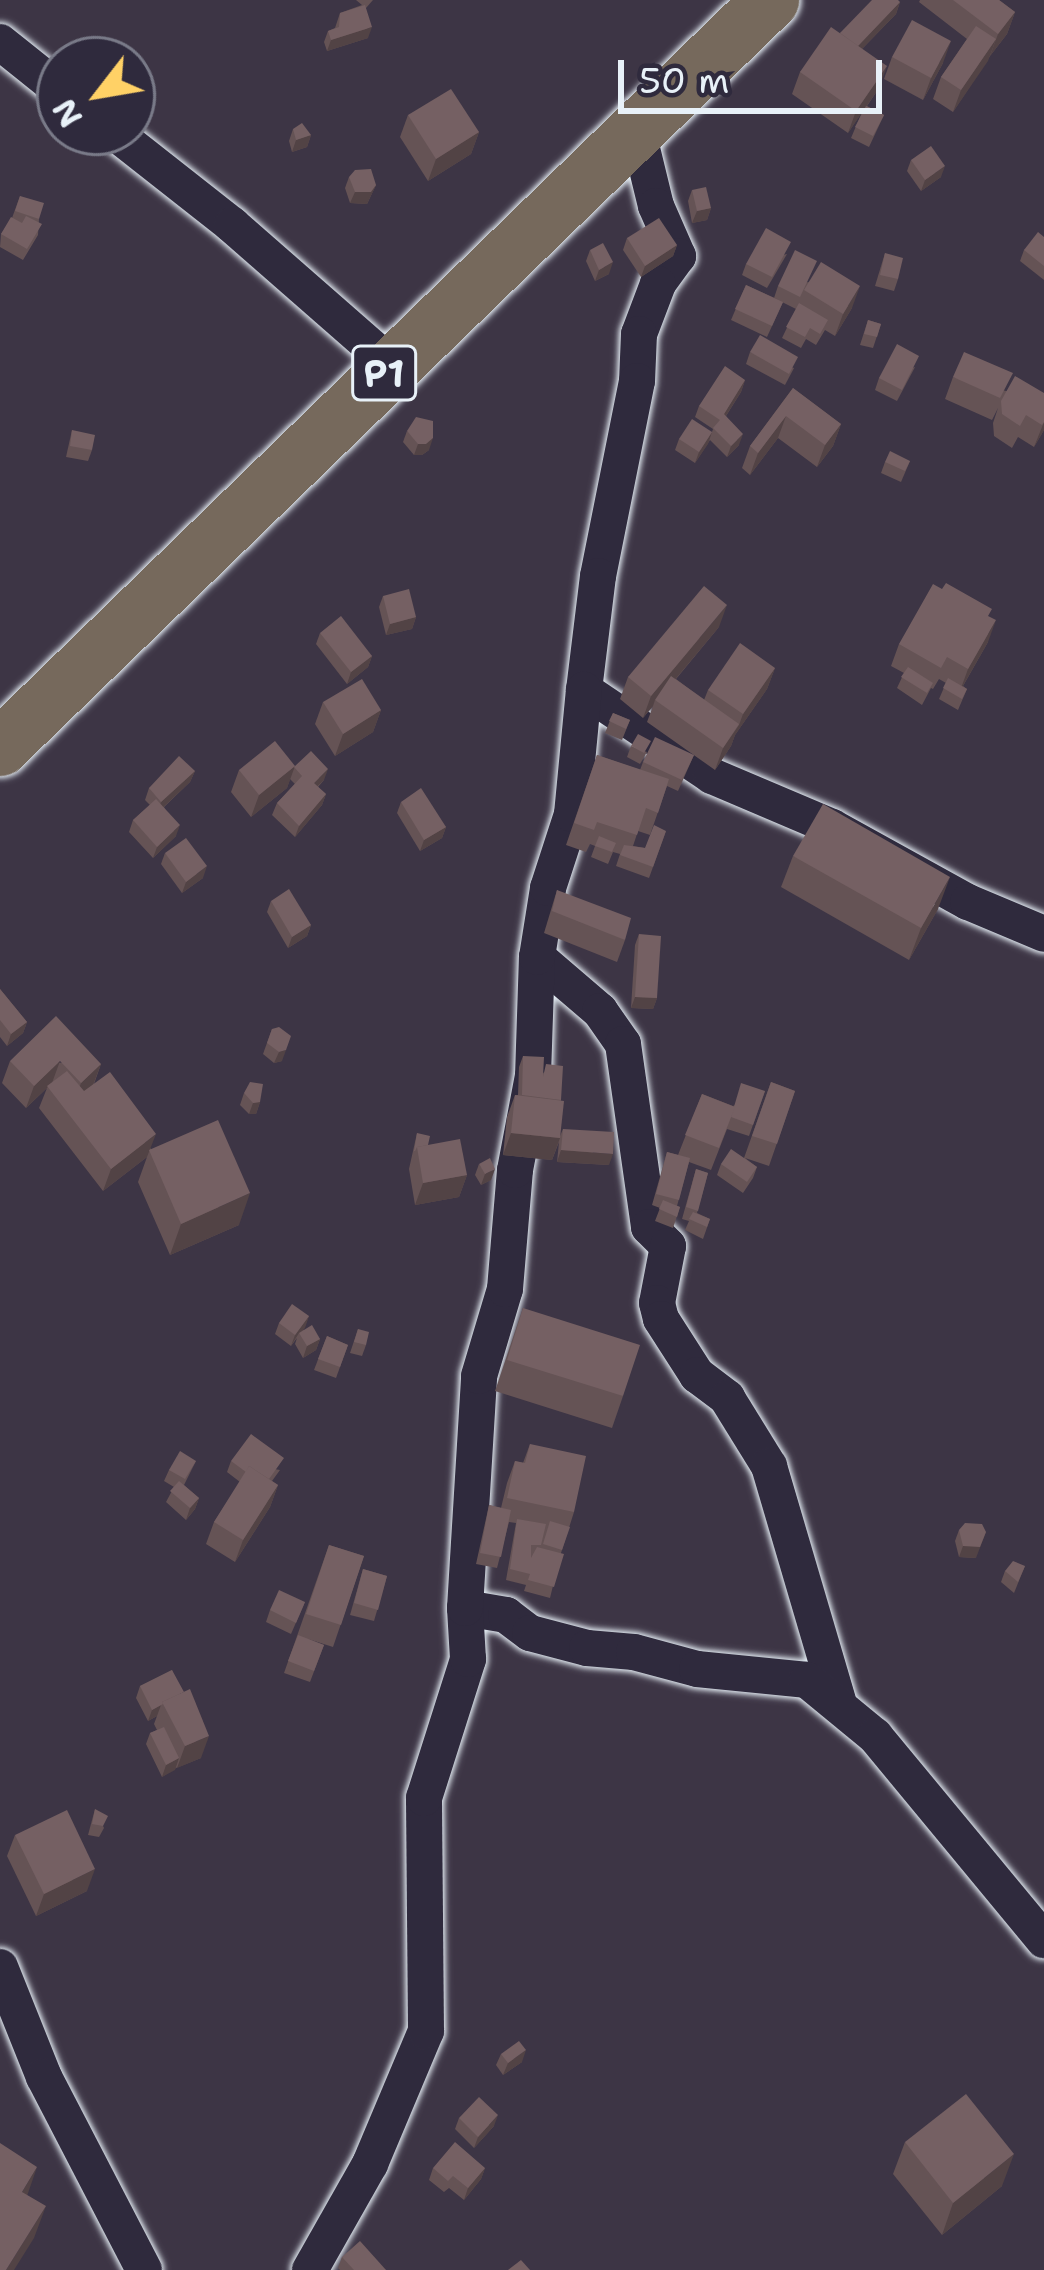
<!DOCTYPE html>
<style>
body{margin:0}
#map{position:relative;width:1044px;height:2270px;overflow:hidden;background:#3d3545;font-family:"Shantell Sans",sans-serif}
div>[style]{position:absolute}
.roads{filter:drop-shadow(0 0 3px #e8f1f8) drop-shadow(0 0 3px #e8f1f8)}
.street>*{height:36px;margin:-18px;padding:0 18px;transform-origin:18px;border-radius:18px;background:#2f2a3d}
.primary>*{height:57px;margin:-28.5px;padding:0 28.5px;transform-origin:28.5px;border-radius:28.5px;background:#76695c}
.wall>*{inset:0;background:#655355}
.shaded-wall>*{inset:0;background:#524345}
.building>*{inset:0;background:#756063}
span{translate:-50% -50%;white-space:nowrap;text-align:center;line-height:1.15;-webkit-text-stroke:10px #2f2a3d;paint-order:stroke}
.shield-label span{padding:3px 9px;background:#2f2a3d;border:3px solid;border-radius:9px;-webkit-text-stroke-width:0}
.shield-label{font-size:39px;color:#e8f1f8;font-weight:700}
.north{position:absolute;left:36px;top:36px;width:120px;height:120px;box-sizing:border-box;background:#2f2a3d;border:3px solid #797a88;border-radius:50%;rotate:239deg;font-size:33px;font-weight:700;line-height:48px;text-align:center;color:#e8f1f8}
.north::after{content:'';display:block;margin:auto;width:42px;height:54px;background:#ffd166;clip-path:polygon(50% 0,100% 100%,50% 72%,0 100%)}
.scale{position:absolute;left:618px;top:60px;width:264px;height:54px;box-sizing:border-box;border:6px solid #e8f1f8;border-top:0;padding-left:15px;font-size:36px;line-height:42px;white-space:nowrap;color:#e8f1f8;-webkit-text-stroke:9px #2f2a3d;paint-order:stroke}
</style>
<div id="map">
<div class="roads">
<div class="street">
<i style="left:0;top:42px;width:77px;rotate:38.7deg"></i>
<i style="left:637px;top:128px;width:80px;rotate:76.3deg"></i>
<i style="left:656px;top:206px;width:55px;rotate:66.3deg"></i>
<i style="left:678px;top:256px;width:34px;rotate:126deg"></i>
<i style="left:658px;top:284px;width:53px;rotate:110.8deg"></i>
<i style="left:639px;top:334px;width:47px;rotate:92.4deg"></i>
<i style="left:637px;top:381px;width:199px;rotate:101.3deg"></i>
<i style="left:598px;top:576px;width:115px;rotate:97deg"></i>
<i style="left:584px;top:690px;width:154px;rotate:33.9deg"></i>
<i style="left:712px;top:776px;width:130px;rotate:23deg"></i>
<i style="left:832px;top:827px;width:155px;rotate:28.9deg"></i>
<i style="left:968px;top:902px;width:82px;rotate:22.8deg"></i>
<i style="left:114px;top:132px;width:150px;rotate:38.2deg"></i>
<i style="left:232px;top:225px;width:213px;rotate:41.2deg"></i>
<i style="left:537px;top:957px;width:83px;rotate:40.6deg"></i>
<i style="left:600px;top:1011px;width:40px;rotate:55.1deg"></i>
<i style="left:623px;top:1044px;width:185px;rotate:81.9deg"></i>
<i style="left:649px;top:1227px;width:27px;rotate:45deg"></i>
<i style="left:668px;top:1246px;width:58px;rotate:100.9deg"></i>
<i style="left:657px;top:1303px;width:16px;rotate:76deg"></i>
<i style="left:661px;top:1319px;width:67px;rotate:57.3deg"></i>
<i style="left:697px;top:1375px;width:38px;rotate:37deg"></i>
<i style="left:727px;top:1398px;width:80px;rotate:58.3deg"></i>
<i style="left:769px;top:1466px;width:244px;rotate:73.6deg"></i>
<i style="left:465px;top:1608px;width:42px;rotate:9.7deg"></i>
<i style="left:506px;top:1615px;width:30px;rotate:37deg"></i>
<i style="left:530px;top:1633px;width:59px;rotate:14.7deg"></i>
<i style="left:587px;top:1648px;width:47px;rotate:4.9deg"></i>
<i style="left:634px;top:1652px;width:65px;rotate:15.1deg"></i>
<i style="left:697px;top:1669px;width:111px;rotate:5.7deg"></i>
<i style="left:807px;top:1680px;width:88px;rotate:39.5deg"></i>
<i style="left:875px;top:1736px;width:265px;rotate:50.4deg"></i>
<i style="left:0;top:1967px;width:118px;rotate:68.2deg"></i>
<i style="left:44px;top:2077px;width:217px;rotate:62.6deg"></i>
<i style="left:310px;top:2270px;width:122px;rotate:-60.5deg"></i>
<i style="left:370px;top:2164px;width:144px;rotate:-67.2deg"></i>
<i style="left:426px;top:2031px;width:233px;rotate:-90.5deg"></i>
<i style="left:424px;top:1798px;width:146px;rotate:-72.4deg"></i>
<i style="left:468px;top:1659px;width:51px;rotate:-93.4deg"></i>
<i style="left:465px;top:1608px;width:232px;rotate:-86.5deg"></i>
<i style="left:479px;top:1376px;width:91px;rotate:-73.4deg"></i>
<i style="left:505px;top:1289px;width:119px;rotate:-85.2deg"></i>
<i style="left:515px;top:1170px;width:96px;rotate:-79.2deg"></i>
<i style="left:533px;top:1076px;width:119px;rotate:-88.1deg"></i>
<i style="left:537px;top:957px;width:70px;rotate:-80.9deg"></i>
<i style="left:548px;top:888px;width:78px;rotate:-72deg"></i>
<i style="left:572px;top:814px;width:125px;rotate:-84.5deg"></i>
</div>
<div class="primary">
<i style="left:0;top:747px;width:1073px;rotate:-44.13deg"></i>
</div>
</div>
<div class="wall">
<i style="clip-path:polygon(356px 0,373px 0,366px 8px,368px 38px,327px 51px,324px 42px,328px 31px,335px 28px,340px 13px,362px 5px)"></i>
<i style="clip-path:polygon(920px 0,999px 0,1015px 12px,1007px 34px,990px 56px,953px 112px,933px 99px,941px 77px,967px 39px,919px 2px)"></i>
<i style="clip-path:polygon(900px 2px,896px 14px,862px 49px,879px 88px,867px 106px,884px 115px,869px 147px,851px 138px,862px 112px,848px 133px,792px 94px,800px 72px,840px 33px)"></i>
<i style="clip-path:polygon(892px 57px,943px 63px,923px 100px,884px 79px)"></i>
<i style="clip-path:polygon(408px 115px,479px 132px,471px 154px,428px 181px,400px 137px)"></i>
<i style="clip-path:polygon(293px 129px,311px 135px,307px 147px,292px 152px,289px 141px)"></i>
<i style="clip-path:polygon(911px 160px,941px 177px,921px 191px,907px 171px)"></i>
<i style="clip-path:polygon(349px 177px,376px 185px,367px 204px,350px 203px,345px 188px)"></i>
<i style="clip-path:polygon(692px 190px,711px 208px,707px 220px,692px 223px,688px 201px)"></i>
<i style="clip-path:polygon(20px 196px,39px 219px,38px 235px,23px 260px,0 247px,1px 234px,12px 218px)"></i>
<i style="clip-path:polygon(1044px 237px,1044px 280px,1020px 261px,1024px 250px)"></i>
<i style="clip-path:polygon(627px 238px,677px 245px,673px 256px,641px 277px,623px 250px)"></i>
<i style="clip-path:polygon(590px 250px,609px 274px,595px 281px,586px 261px)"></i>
<i style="clip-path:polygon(885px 253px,898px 279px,894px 291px,875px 286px)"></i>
<i style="clip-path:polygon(787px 254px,767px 288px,742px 275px,746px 264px)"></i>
<i style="clip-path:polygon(809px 282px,852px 308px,835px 336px,825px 330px,816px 345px,806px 339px,801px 348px,782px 338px,796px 309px,774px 298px,778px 286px)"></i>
<i style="clip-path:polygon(746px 285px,783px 302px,767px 337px,731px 320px)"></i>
<i style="clip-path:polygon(868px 320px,881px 324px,873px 348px,860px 345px)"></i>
<i style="clip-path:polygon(750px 352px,794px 368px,785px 385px,746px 364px)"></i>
<i style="clip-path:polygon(915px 367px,897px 401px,875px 390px,879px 378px)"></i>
<i style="clip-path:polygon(953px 377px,1006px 391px,1044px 393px,1044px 430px,1034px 447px,1018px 437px,1012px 448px,994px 436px,993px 423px,998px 408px,992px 420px,945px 399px)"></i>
<i style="clip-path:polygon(745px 380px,741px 392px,726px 416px,739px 445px,727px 457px,710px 440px,695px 463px,675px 450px,679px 439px,712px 432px,713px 429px,695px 417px,699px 406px)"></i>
<i style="clip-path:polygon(793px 388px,841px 424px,833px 446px,817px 467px,778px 438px,750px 475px,742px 468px,750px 446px)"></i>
<i style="clip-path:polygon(72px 430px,92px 450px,88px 461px,66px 457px)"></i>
<i style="clip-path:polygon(407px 431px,429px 450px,422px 455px,414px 455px,403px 442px)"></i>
<i style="clip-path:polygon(910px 461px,901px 482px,881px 473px,885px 462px)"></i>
<i style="clip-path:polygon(383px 596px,416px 617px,412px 629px,386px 635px,379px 607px)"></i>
<i style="clip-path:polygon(989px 617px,988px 642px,963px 686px,967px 689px,958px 710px,939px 699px,946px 683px,939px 679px,933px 689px,931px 688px,922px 705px,897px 688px,904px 673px,891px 666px,899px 644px)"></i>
<i style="clip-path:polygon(719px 627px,676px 679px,704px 700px,708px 690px,775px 668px,767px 689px,735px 735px,731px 746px,715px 770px,647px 722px,653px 706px,643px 718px,620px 699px,628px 677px)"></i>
<i style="clip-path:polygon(320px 633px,372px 656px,368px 667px,347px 684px,316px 644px)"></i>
<i style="clip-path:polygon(323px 702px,381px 710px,373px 732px,335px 756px,315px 724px)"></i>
<i style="clip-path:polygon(613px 713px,630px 720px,622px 740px,605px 733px)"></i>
<i style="clip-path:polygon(631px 746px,647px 752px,640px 764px,627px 757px)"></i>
<i style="clip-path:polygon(597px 755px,640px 770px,643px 762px,694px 755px,678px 791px,667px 786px,650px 835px,638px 831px,633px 846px,645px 848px,666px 831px,649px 878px,616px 866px,620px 854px,613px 852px,608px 864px,591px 857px,595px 846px,590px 844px,586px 852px,566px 845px)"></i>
<i style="clip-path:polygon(295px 766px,324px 780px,318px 787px,326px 794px,322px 805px,295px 837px,272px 815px,277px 803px,295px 784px,290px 779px,287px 788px,251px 817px,231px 792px,239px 770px)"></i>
<i style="clip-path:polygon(195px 771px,190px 782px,164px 807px,176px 836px,153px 858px,129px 832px,133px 820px,150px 805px,145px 800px,149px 788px)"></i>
<i style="clip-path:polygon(401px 802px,446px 827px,442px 838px,420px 851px,397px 813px)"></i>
<i style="clip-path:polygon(165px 853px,203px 878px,182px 893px,161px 864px)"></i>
<i style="clip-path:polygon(793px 856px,938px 909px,909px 960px,781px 887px)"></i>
<i style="clip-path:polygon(557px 890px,625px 940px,617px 962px,544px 933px)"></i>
<i style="clip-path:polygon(271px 901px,311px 925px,307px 936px,288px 948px,267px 912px)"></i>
<i style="clip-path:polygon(639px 934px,657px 998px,653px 1009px,631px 1008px,635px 945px)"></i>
<i style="clip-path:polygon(0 989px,27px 1022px,23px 1033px,7px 1046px,0 1037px)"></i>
<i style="clip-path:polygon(272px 1029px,282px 1061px,274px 1063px,263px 1054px)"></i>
<i style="clip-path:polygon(523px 1056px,543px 1072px,561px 1100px,560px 1136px,563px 1129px,609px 1165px,557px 1162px,559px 1142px,552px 1160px,503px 1155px,507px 1117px,515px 1095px,518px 1095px,519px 1067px)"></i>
<i style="clip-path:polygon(10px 1061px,101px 1064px,94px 1084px,151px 1149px,239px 1225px,170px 1255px,138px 1182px,147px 1157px,103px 1191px,39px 1108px,47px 1088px,26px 1108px,2px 1083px)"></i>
<i style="clip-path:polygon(771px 1082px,795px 1091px,769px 1166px,745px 1158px,757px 1167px,753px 1178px,743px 1193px,717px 1175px,721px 1164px,744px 1158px)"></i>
<i style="clip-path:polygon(765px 1091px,749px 1136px,727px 1129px,711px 1170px,689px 1162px,677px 1206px,680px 1207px,673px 1228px,655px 1221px,660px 1208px,652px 1205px,667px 1152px,678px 1155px,702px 1094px,733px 1106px)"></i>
<i style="clip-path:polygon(244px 1093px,260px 1102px,256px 1114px,249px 1114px,240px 1105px)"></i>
<i style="clip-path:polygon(417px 1133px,428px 1145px,467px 1175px,459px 1197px,415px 1205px,409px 1169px)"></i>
<i style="clip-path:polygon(479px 1164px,491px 1180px,481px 1185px,475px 1175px)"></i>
<i style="clip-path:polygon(696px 1169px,708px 1173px,697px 1213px,710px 1219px,703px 1239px,685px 1230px,689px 1221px,682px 1219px)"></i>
<i style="clip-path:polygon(523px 1308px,623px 1396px,612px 1428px,495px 1391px)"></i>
<i style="clip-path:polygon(309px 1316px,303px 1330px,320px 1339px,316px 1350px,303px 1358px,295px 1344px,297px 1338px,291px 1346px,275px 1334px,279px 1323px)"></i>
<i style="clip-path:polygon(358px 1329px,366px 1345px,362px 1356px,350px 1353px)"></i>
<i style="clip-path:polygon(327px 1336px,348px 1345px,336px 1378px,314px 1370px)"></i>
<i style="clip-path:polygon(530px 1444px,574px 1512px,561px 1553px,550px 1598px,524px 1591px,526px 1585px,506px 1580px,516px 1523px,509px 1522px,497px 1568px,476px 1564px,489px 1505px,501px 1508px,507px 1483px,515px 1461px,523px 1463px)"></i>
<i style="clip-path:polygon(196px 1461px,184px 1485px,199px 1498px,195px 1509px,186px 1520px,166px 1502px,174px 1487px,164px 1481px,169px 1470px)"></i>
<i style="clip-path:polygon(231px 1461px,280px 1470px,272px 1481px,278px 1485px,270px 1507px,235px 1562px,206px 1544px,214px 1522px,240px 1482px,227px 1472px)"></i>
<i style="clip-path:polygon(959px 1530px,976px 1558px,959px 1557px,955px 1541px)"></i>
<i style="clip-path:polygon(329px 1545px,364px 1556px,333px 1647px,308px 1639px,324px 1645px,310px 1682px,284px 1673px)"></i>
<i style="clip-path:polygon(1025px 1566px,1014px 1593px,1001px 1582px,1005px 1571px)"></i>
<i style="clip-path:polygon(363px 1569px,387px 1576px,374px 1621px,350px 1615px)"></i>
<i style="clip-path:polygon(305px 1602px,291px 1634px,266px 1622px,270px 1610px)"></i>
<i style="clip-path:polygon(172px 1670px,201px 1758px,176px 1768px,162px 1777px,146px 1744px,150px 1733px,157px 1730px,154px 1724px,157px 1716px,148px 1721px,136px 1698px,140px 1686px)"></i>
<i style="clip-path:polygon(95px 1809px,104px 1828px,99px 1837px,88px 1835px)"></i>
<i style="clip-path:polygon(15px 1835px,87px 1891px,36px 1916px,7px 1856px)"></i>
<i style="clip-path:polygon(501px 2054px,522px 2062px,503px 2075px,496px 2065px)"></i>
<i style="clip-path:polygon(459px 2118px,494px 2126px,474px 2148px,455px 2129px)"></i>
<i style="clip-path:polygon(905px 2142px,1002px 2186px,942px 2235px,893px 2174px)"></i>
<i style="clip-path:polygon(433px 2168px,485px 2168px,481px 2179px,464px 2200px,449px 2188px,444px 2192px,429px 2180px)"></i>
<i style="clip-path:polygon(342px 2257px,386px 2270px,340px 2270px,338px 2268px)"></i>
</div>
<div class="shaded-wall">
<i style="clip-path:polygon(900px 2px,896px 14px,852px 59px,856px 48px)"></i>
<i style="clip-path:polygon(1015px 12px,1007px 34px,990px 56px,998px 34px)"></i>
<i style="clip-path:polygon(372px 27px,368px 38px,327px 51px,331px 40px)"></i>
<i style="clip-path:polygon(996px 39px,988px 61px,953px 112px,961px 90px)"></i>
<i style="clip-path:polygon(951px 41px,943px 63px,923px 100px,931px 78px)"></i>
<i style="clip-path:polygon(887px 66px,879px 88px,848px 133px,856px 111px)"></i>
<i style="clip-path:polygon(479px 132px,471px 154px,428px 181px,436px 159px)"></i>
<i style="clip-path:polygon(311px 135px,307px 147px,292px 152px,296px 140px)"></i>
<i style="clip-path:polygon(945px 166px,941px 177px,921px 191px,925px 180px)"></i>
<i style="clip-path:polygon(376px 185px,367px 204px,350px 203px,355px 192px)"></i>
<i style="clip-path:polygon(711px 208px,707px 220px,692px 223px,697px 211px)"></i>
<i style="clip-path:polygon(677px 245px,673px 256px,641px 277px,645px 266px)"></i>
<i style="clip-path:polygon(613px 262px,609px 274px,595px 281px,599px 270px)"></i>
<i style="clip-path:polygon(860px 286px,852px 308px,835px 336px,843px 314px)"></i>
<i style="clip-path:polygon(745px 380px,741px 392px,720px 425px,724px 414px)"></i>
<i style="clip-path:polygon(786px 416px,778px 438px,750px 475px,758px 453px)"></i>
<i style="clip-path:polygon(1044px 422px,1044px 430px,1034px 447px)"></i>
<i style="clip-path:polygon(841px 424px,833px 446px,817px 467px,825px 445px)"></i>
<i style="clip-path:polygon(712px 432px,708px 444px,695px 463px,699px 452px)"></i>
<i style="clip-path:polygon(743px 434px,739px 445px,727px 457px,731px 446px)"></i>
<i style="clip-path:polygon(433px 438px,429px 450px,422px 455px,414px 455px,418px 444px)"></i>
<i style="clip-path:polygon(727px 605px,719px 627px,657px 701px,655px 700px,653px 706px,643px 718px,651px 696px)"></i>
<i style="clip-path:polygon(416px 617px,412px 629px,386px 635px,390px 624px)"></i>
<i style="clip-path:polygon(996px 620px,988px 642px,960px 691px,968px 669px)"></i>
<i style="clip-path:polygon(372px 656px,368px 667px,347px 684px,351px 672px)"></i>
<i style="clip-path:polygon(775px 668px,767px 689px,735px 735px,731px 746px,715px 770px,723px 748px,739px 725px,743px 714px)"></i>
<i style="clip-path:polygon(381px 710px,373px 732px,335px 756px,343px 734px)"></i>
<i style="clip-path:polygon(295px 766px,287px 788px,251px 817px,259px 795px)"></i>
<i style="clip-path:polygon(328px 769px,324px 780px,309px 794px,314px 783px)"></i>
<i style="clip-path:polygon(195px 771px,190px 782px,157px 813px,161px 802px)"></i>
<i style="clip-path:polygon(326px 794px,322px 805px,295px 837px,299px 826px)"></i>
<i style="clip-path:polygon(180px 825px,176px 836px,153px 858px,157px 847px)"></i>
<i style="clip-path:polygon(446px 827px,442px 838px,420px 851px,424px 840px)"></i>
<i style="clip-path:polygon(207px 866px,203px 878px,182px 893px,186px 882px)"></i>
<i style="clip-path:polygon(950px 877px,938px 909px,909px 960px,921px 928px)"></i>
<i style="clip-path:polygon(311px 925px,307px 936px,288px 948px,292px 937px)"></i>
<i style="clip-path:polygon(635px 997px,657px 998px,653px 1009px,631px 1008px)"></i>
<i style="clip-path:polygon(27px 1022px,23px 1033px,7px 1046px,11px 1034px)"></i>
<i style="clip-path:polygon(286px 1050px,282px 1061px,274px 1063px,279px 1052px)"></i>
<i style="clip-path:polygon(60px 1061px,52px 1083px,26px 1108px,34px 1086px)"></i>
<i style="clip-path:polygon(101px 1064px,93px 1085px,73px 1105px,81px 1083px)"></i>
<i style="clip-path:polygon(260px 1102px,256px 1114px,249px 1114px,253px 1103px)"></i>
<i style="clip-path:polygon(511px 1133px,560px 1138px,552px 1160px,503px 1155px)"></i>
<i style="clip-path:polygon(156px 1134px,147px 1157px,103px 1191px,111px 1169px)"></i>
<i style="clip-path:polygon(561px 1150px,613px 1154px,609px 1165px,557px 1162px)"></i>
<i style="clip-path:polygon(495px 1169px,491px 1180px,481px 1185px,485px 1174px)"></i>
<i style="clip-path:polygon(467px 1175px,459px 1197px,415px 1205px,423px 1183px)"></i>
<i style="clip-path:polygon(250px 1193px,239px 1225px,170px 1255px,181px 1224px)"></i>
<i style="clip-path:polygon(309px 1316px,305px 1328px,300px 1334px,299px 1333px,291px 1346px,295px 1335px)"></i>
<i style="clip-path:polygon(320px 1339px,316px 1350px,303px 1358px,307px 1346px)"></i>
<i style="clip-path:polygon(278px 1485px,270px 1507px,235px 1562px,243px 1540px)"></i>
<i style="clip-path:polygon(199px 1498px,195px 1509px,186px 1520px,190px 1508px)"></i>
<i style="clip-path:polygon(986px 1532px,976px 1558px,959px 1557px,963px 1546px)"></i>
<i style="clip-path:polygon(161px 1705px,157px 1716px,148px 1721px,152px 1710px)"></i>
<i style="clip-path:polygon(209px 1736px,201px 1758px,177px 1768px,185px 1746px)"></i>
<i style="clip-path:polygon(179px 1758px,175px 1770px,162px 1777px,166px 1765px)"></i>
<i style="clip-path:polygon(95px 1869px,87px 1891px,36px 1916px,44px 1894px)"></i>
<i style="clip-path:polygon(526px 2050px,522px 2062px,503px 2075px,508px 2063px)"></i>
<i style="clip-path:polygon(498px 2115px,494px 2126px,474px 2148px,478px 2137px)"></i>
<i style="clip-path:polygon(1014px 2154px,1002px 2186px,942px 2235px,953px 2203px)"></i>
<i style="clip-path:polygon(37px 2167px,26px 2199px,22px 2192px)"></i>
<i style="clip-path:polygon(485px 2168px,481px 2179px,464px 2200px,468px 2188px)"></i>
<i style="clip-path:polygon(46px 2206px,34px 2238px,14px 2270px,6px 2270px)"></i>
</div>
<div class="building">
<i style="clip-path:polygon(872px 0,898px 0,900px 2px,858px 46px,840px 33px)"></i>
<i style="clip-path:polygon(953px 0,999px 0,1015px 12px,998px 34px)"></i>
<i style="clip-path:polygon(365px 5px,372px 27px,331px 40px,328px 31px,339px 27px,340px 13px)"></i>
<i style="clip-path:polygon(912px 20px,951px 41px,931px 78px,892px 57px)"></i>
<i style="clip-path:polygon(976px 26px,996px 39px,961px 90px,941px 77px)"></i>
<i style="clip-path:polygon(831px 27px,887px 66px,856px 111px,800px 72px)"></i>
<i style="clip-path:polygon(451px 89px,479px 132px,436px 159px,408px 115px)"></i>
<i style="clip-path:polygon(866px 106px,884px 115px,873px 136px,855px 127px)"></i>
<i style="clip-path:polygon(302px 123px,311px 135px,296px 140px,293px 129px)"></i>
<i style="clip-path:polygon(931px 146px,945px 166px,925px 180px,911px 160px)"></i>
<i style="clip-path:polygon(371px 169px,376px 185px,371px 192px,355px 192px,349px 177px,355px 170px)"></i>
<i style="clip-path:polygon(706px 187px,711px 208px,697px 211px,692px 190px)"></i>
<i style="clip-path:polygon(20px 196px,44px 203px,39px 219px,15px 211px)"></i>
<i style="clip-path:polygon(26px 216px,42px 224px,27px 249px,1px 234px,11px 217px,22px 223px)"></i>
<i style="clip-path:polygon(659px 218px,677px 245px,645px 266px,627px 238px)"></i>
<i style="clip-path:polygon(766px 228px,791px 242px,772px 277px,746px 264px)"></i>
<i style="clip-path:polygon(1038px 232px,1044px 237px,1044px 266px,1024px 250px)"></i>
<i style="clip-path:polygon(603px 243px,613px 262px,599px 270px,590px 250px)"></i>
<i style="clip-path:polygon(795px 250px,817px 261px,800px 297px,778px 286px)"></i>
<i style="clip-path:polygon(885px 253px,903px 258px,898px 279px,880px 275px)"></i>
<i style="clip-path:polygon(821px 262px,860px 286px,843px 314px,804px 290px)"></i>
<i style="clip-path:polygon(746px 285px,783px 302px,772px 326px,735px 309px)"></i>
<i style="clip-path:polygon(799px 303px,828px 320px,820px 334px,810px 328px,805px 337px,786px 327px)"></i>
<i style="clip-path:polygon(868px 320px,881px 324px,877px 337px,864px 334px)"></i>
<i style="clip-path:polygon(760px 335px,798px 357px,789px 374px,750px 352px)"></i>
<i style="clip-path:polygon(897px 344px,919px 356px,902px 390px,879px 378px)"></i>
<i style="clip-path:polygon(964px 352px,1013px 373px,1000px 398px,953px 377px)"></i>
<i style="clip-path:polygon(725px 366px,745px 380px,724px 414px,743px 434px,731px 446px,713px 428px,720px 420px,699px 406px)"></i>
<i style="clip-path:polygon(1015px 376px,1044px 393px,1044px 422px,1042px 425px,1026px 415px,1020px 426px,1002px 414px,1001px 401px)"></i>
<i style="clip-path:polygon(793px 388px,841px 424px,825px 445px,786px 416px,758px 453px,750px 446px)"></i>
<i style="clip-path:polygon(416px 417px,433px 421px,433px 438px,426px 444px,418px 444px,407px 431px)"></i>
<i style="clip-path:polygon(692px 419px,712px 432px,699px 452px,679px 439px)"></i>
<i style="clip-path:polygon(72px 430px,95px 435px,92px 450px,70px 446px)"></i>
<i style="clip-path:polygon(890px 451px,910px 461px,905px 471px,885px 462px)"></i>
<i style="clip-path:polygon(946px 583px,992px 609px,988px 616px,996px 620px,968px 669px,947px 657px,941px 668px,899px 644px,933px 584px,942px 589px)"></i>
<i style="clip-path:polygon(704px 586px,727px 605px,651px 696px,628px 677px)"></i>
<i style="clip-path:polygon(409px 589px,416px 617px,390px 624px,383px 596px)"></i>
<i style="clip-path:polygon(341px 616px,372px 656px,351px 672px,320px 633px)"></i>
<i style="clip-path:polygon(740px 643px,775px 668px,743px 714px,708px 690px)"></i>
<i style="clip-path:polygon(908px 667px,933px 683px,927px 693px,901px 677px)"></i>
<i style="clip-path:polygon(671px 676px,739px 724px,723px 748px,655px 700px)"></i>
<i style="clip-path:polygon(948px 678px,967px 689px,962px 699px,943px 688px)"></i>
<i style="clip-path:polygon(362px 679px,381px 710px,343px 734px,323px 702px)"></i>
<i style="clip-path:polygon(613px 713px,630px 720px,626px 729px,609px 721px)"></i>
<i style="clip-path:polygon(638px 734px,651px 741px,644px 753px,631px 746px)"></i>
<i style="clip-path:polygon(655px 737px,694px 755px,682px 780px,643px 762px)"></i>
<i style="clip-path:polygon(275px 741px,295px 766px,259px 795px,239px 770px)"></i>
<i style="clip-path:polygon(311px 751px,328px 769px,314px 783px,326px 794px,299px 826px,277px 803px,302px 776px,294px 767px)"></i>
<i style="clip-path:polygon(597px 755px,669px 779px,658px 813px,646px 808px,637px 835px,597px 822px,594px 830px,574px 823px)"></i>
<i style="clip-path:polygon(179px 756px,195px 771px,161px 802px,149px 788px)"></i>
<i style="clip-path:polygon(421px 788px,446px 827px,424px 840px,401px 802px)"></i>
<i style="clip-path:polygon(156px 799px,180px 825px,157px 847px,133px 820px)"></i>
<i style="clip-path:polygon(823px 804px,950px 877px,921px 928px,793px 856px)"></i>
<i style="clip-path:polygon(654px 825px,666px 831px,653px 867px,620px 855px,624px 845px,645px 848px)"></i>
<i style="clip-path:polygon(599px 836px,616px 843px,612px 852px,595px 846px)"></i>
<i style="clip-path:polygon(186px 838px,207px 866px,186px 882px,165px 853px)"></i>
<i style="clip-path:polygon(289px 889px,311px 925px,292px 937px,271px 901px)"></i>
<i style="clip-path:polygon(557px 890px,631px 918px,625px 940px,552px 911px)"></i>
<i style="clip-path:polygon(639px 934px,661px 936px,657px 998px,635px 997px)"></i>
<i style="clip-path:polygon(0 989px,27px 1022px,11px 1034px,0 1020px)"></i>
<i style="clip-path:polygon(56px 1016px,101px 1064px,81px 1083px,60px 1061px,34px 1086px,10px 1061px)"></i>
<i style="clip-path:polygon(279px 1027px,291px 1036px,286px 1050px,279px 1052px,267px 1043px,272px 1029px)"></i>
<i style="clip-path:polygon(523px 1056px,544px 1057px,543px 1077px,546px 1064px,563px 1066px,561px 1100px,522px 1095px)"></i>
<i style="clip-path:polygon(67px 1071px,84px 1091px,110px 1072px,156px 1134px,111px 1169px,47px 1086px)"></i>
<i style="clip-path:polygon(250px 1082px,263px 1084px,260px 1102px,253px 1103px,244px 1093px)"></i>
<i style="clip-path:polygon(771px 1082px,795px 1091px,777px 1144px,752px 1136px)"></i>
<i style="clip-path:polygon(741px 1083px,765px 1091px,753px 1125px,731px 1117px)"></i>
<i style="clip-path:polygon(702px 1094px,735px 1107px,719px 1148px,685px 1135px)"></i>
<i style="clip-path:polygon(515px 1095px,564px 1101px,560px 1138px,511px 1133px)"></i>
<i style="clip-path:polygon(218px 1120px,250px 1193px,181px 1224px,149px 1150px)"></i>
<i style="clip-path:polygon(563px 1129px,614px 1132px,613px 1154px,561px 1150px)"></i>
<i style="clip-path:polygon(417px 1133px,430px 1136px,428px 1145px,417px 1147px,415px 1151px,414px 1151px)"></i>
<i style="clip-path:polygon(460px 1139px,467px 1175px,423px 1183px,417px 1147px)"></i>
<i style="clip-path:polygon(731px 1149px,757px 1167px,747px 1182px,721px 1164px)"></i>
<i style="clip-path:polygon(667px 1152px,690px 1158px,679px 1200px,656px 1194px)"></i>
<i style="clip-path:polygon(490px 1158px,495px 1169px,485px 1174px,479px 1164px)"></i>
<i style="clip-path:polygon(696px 1169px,708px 1173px,698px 1211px,686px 1207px)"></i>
<i style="clip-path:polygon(663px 1200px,680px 1207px,677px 1217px,659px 1209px)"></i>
<i style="clip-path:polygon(693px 1212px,710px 1219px,707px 1227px,689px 1219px)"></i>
<i style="clip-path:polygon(292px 1304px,309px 1316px,295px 1335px,279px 1323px)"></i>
<i style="clip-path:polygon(523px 1308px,640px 1345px,623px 1396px,507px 1360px)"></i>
<i style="clip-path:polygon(312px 1325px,320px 1339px,307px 1346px,299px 1333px)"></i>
<i style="clip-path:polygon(358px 1329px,369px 1332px,366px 1345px,354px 1342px)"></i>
<i style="clip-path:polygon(327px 1336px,348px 1345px,340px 1367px,318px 1359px)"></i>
<i style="clip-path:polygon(251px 1434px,284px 1458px,269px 1479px,249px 1466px,246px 1472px,231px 1461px)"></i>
<i style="clip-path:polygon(530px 1444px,586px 1456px,574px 1512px,507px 1498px,515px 1461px,525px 1463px)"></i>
<i style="clip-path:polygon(180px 1451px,196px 1461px,185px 1479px,169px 1470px)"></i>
<i style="clip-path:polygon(249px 1466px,278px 1485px,243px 1540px,214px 1522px)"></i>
<i style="clip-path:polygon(179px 1481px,199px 1498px,190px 1508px,170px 1491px)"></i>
<i style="clip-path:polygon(489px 1505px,511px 1510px,501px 1557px,480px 1553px)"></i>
<i style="clip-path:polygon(517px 1519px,546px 1524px,541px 1545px,531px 1545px,531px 1558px,537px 1547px,564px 1554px,554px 1587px,528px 1580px,530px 1574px,510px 1569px)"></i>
<i style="clip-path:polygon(550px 1521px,570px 1527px,562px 1550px,543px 1544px)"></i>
<i style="clip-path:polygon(965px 1523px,982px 1524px,986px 1532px,980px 1547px,963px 1546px,959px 1530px)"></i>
<i style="clip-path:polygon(329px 1545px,364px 1556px,341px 1625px,306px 1614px)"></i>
<i style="clip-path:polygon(1013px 1561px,1025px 1566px,1018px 1582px,1005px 1571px)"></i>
<i style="clip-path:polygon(363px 1569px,387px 1576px,378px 1610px,354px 1603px)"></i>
<i style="clip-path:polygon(279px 1590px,305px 1602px,296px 1623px,270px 1610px)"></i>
<i style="clip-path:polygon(298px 1635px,324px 1645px,314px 1671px,288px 1661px)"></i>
<i style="clip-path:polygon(172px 1670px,184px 1692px,162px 1702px,163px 1704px,152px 1710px,140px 1686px)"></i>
<i style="clip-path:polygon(190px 1689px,209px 1736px,185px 1746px,162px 1702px)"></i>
<i style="clip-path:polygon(164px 1727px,179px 1758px,166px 1765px,150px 1733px)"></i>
<i style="clip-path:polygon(95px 1809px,108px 1816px,103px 1826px,92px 1824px)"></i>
<i style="clip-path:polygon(67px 1810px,95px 1869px,44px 1894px,15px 1835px)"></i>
<i style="clip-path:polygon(519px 2041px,526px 2050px,508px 2063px,501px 2054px)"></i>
<i style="clip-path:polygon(966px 2094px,1014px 2154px,953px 2203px,905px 2142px)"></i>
<i style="clip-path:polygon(479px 2097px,498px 2115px,478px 2137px,459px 2118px)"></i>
<i style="clip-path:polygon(455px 2142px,485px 2168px,468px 2188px,453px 2176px,448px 2181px,433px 2168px)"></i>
<i style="clip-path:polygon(0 2143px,37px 2167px,22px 2192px,46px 2206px,6px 2270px,0 2270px)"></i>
<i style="clip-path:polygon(360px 2241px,386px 2270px,354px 2270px,342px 2257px)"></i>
<i style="clip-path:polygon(521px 2260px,530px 2270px,508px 2270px)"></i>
</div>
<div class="shield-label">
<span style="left:384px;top:373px">P1</span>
</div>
<div class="north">N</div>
<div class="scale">50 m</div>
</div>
